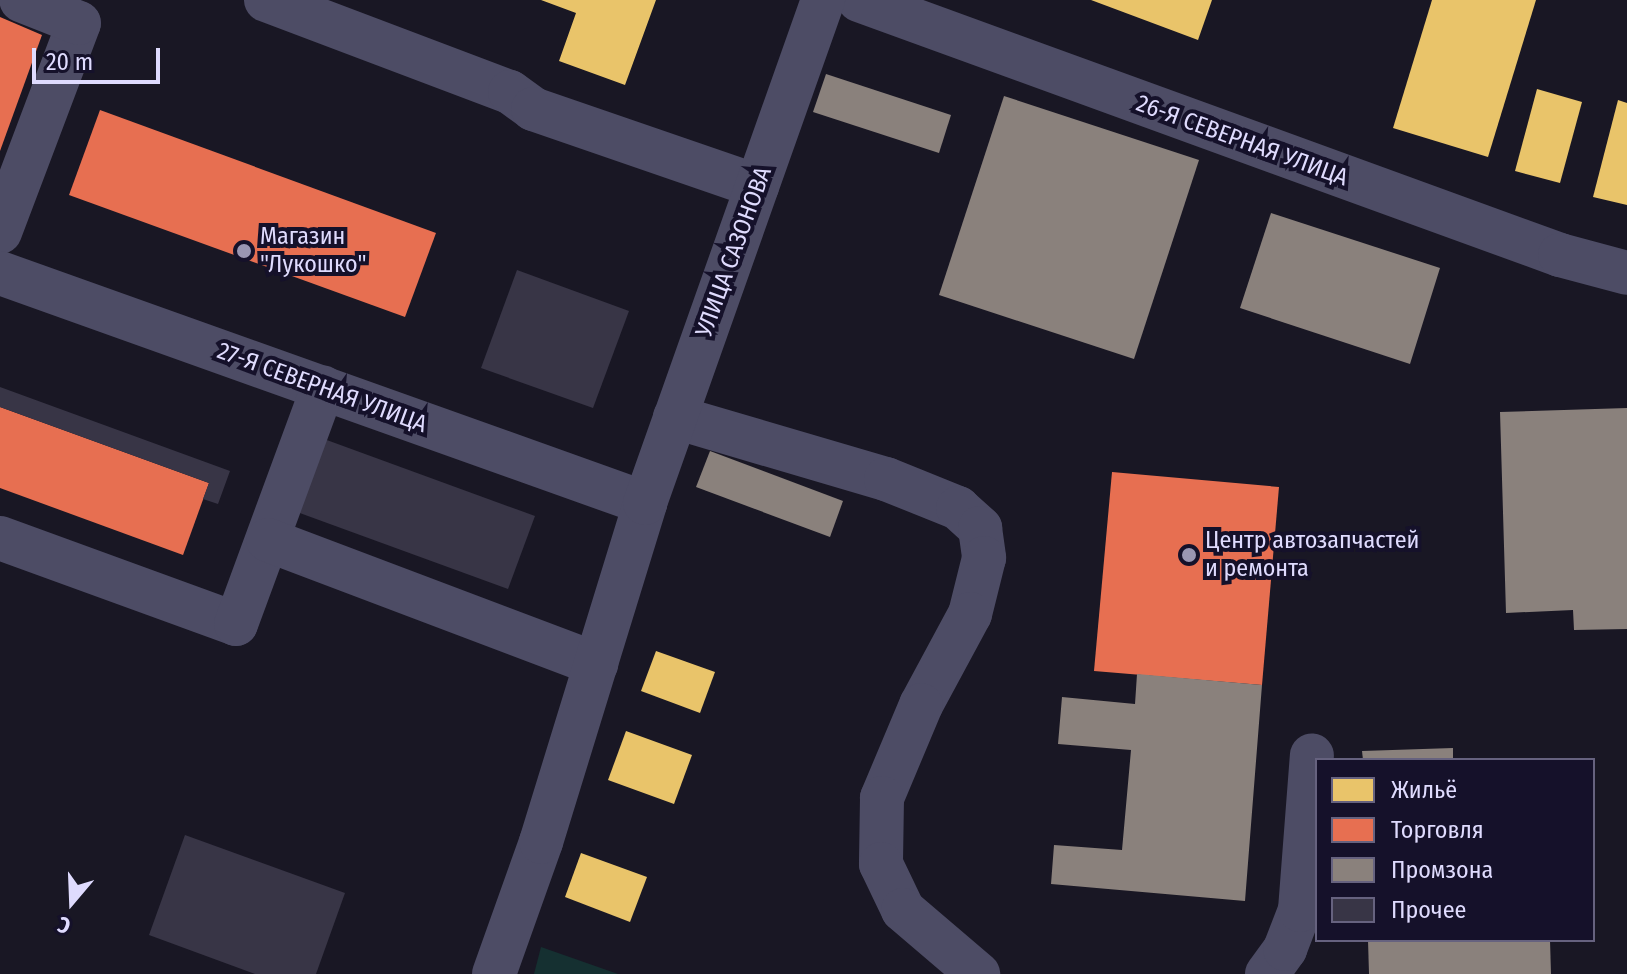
<!DOCTYPE html>
<meta charset="utf-8">
<style>
body{margin:0}
#map{position:relative;width:1627px;height:974px;overflow:hidden;background:#191724;font-family:"Fira Sans Condensed",sans-serif}
div>[style]{position:absolute}
.green>*{inset:0;background:#153031}
.homes>*{inset:0;background:#e9c46a}
.shops>*{inset:0;background:#e76f51}
.industry>*{inset:0;background:#8a817c}
.building>*{inset:0;background:#383546}
.minor>*{height:44px;margin:-22px;padding:0 22px;transform-origin:22px;border-radius:22px;background:#4d4c65}
.dots>*{width:22px;height:22px;translate:-50% -50%;box-sizing:border-box;border:4px solid #15112a;border-radius:50%}
span{translate:-50% -50%;white-space:nowrap;text-align:center;line-height:1.15;-webkit-text-stroke:8px #15112a;paint-order:stroke}
.street-label{font-size:24px;color:#dfdbfe}
.poi-label{font-size:24px;color:#dfdbfe}
.left{translate:0 -50%;text-align:left}
.legend{position:absolute;left:1315px;top:758px;width:280px;height:184px;box-sizing:border-box;background:#15112a;border:2px solid #66627f;margin:0;padding:10px 14px;list-style:none;font-size:24px;color:#dfdbfe}
.legend li{display:flex;align-items:center;gap:16px;height:40px}
.legend b{width:40px;border:2px solid #66627f}
.north{position:absolute;left:32px;top:862px;width:80px;height:80px;-webkit-text-stroke:6px #15112a;paint-order:stroke;rotate:199deg;font-size:22px;font-weight:700;line-height:32px;text-align:center;color:#dfdbfe}
.north::after{content:'';display:block;margin:auto;width:28px;height:36px;background:#dfdbfe;clip-path:polygon(50% 0,100% 100%,50% 72%,0 100%)}
.scale{position:absolute;left:32px;top:48px;width:128px;height:36px;box-sizing:border-box;border:4px solid #dfdbfe;border-top:0;padding-left:10px;font-size:24px;line-height:28px;white-space:nowrap;color:#dfdbfe;-webkit-text-stroke:6px #15112a;paint-order:stroke}
</style>
<div id="map">
<div class="green">
<i style="clip-path:polygon(541px 947px,618px 974px,534px 974px)"></i>
</div>
<div class="homes">
<i style="clip-path:polygon(541px 0,656px 0,625px 85px,559px 61px,576px 13px)"></i>
<i style="clip-path:polygon(1091px 0,1212px 0,1198px 40px)"></i>
<i style="clip-path:polygon(1432px 0,1536px 0,1488px 157px,1393px 128px)"></i>
<i style="clip-path:polygon(1537px 89px,1582px 102px,1560px 183px,1515px 171px)"></i>
<i style="clip-path:polygon(1618px 100px,1627px 103px,1627px 205px,1593px 197px)"></i>
<i style="clip-path:polygon(656px 651px,715px 672px,700px 713px,641px 691px)"></i>
<i style="clip-path:polygon(626px 731px,692px 755px,674px 804px,608px 780px)"></i>
<i style="clip-path:polygon(581px 853px,647px 877px,630px 922px,565px 897px)"></i>
</div>
<div class="shops">
<i style="clip-path:polygon(0 17px,42px 35px,0 151px)"></i>
<i style="clip-path:polygon(100px 110px,436px 233px,405px 317px,69px 195px)"></i>
<i style="clip-path:polygon(0 407px,209px 483px,183px 555px,0 488px)"></i>
<i style="clip-path:polygon(1112px 472px,1279px 487px,1262px 685px,1094px 671px)"></i>
</div>
<div class="industry">
<i style="clip-path:polygon(826px 74px,951px 115px,939px 153px,813px 112px)"></i>
<i style="clip-path:polygon(1004px 96px,1199px 160px,1134px 359px,939px 295px)"></i>
<i style="clip-path:polygon(1271px 213px,1440px 268px,1410px 364px,1240px 308px)"></i>
<i style="clip-path:polygon(1627px 408px,1627px 629px,1574px 630px,1573px 610px,1506px 613px,1500px 412px)"></i>
<i style="clip-path:polygon(710px 451px,843px 501px,830px 537px,696px 487px)"></i>
<i style="clip-path:polygon(1137px 674px,1262px 685px,1245px 901px,1051px 884px,1054px 845px,1122px 850px,1131px 750px,1058px 744px,1062px 697px,1135px 704px)"></i>
<i style="clip-path:polygon(1453px 748px,1453px 760px,1363px 760px,1362px 751px)"></i>
<i style="clip-path:polygon(1368px 940px,1550px 940px,1551px 974px,1369px 974px)"></i>
</div>
<div class="building">
<i style="clip-path:polygon(517px 270px,629px 311px,593px 408px,481px 368px)"></i>
<i style="clip-path:polygon(0 387px,230px 471px,218px 504px,203px 499px,209px 483px,0 407px)"></i>
<i style="clip-path:polygon(324px 439px,535px 516px,508px 589px,297px 512px)"></i>
<i style="clip-path:polygon(185px 835px,345px 893px,316px 974px,255px 974px,149px 935px)"></i>
</div>
<div class="minor">
<i style="left:266px;top:0;width:261px;rotate:20.7deg"></i>
<i style="left:510px;top:92px;width:29px;rotate:36deg"></i>
<i style="left:533px;top:109px;width:237px;rotate:19deg"></i>
<i style="left:859px;top:0;width:746px;rotate:19.99deg"></i>
<i style="left:1560px;top:255px;width:69px;rotate:15deg"></i>
<i style="left:0;top:232px;width:223px;rotate:-69.3deg"></i>
<i style="left:79px;top:23px;width:62px;rotate:-158.4deg"></i>
<i style="left:0;top:273px;width:685px;rotate:19.63deg"></i>
<i style="left:675px;top:417px;width:220px;rotate:16.4deg"></i>
<i style="left:886px;top:479px;width:78px;rotate:21.9deg"></i>
<i style="left:958px;top:508px;width:30px;rotate:42deg"></i>
<i style="left:980px;top:528px;width:30px;rotate:82deg"></i>
<i style="left:984px;top:558px;width:58px;rotate:104deg"></i>
<i style="left:970px;top:614px;width:103px;rotate:118.3deg"></i>
<i style="left:921px;top:705px;width:101px;rotate:112.8deg"></i>
<i style="left:882px;top:798px;width:66px;rotate:90.9deg"></i>
<i style="left:881px;top:864px;width:51px;rotate:64.4deg"></i>
<i style="left:903px;top:910px;width:99px;rotate:40.5deg"></i>
<i style="left:0;top:538px;width:251px;rotate:20deg"></i>
<i style="left:236px;top:624px;width:252px;rotate:-69.8deg"></i>
<i style="left:268px;top:540px;width:351px;rotate:20.7deg"></i>
<i style="left:494px;top:974px;width:140px;rotate:-70.4deg"></i>
<i style="left:541px;top:842px;width:355px;rotate:-72.9deg"></i>
<i style="left:645px;top:503px;width:534px;rotate:-70.51deg"></i>
<i style="left:1267px;top:974px;width:31px;rotate:-54deg"></i>
<i style="left:1285px;top:949px;width:42px;rotate:-69deg"></i>
<i style="left:1300px;top:910px;width:155px;rotate:-85.6deg"></i>
</div>
<div class="dots">
<i style="left:244px;top:251px;background:#9a96b2"></i>
<i style="left:1189px;top:555px;background:#9a96b2"></i>
</div>
<div class="street-label">
<span style="left:1242px;top:141px;rotate:20deg">26-Я СЕВЕРНАЯ УЛИЦА</span>
<span style="left:734px;top:252px;rotate:-70deg">УЛИЦА САЗОНОВА</span>
<span style="left:322px;top:388px;rotate:20deg">27-Я СЕВЕРНАЯ УЛИЦА</span>
</div>
<div class="poi-label">
<span class="left" style="left:260px;top:251px">Магазин<br>"Лукошко"</span>
<span class="left" style="left:1205px;top:555px">Центр автозапчастей<br>и ремонта</span>
</div>
<ul class="legend">
<li><b style="height:22px;background:#e9c46a"></b>Жильё</li>
<li><b style="height:22px;background:#e76f51"></b>Торговля</li>
<li><b style="height:22px;background:#8a817c"></b>Промзона</li>
<li><b style="height:22px;background:#383546"></b>Прочее</li>
</ul>
<div class="north">С</div>
<div class="scale">20 m</div>
</div>
